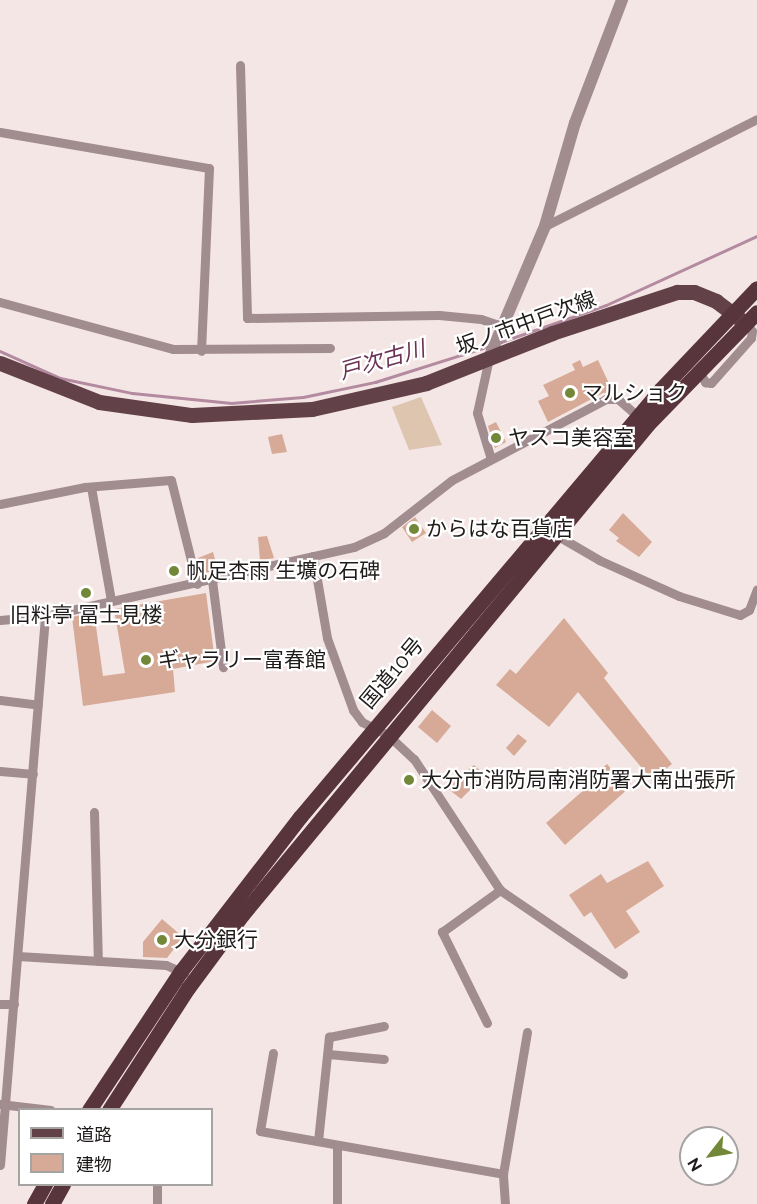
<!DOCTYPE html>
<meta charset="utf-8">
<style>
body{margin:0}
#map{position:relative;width:757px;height:1204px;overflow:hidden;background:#f4e6e5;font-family:Raleway,"Noto Sans JP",sans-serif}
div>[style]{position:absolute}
.green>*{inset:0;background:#dec5b0}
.stream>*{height:3px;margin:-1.5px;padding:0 1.5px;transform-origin:1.5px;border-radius:1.5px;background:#b38a9f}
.building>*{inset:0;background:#d6aa97}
.minor>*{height:9px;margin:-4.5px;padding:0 4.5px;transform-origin:4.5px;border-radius:4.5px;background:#a18c90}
.tertiary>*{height:12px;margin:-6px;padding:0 6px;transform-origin:6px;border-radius:6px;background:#a18c90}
.primary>*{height:15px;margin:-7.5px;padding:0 7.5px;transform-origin:7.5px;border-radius:7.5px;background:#634148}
.trunk>*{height:15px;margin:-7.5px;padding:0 7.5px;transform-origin:7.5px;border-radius:7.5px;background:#58343c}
.dots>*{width:16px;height:16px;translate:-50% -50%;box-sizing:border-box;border:3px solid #fff;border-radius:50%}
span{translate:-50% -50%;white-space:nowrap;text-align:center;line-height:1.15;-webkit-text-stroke:4.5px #fff;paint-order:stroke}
.street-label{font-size:21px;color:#1f1b1a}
.poi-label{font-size:21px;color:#1f1b1a}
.left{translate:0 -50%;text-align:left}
.water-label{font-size:22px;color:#693252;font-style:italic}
.legend{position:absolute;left:18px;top:1108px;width:195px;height:78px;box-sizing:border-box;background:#fff;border:2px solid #a5a4a3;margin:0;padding:8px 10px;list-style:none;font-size:18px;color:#1f1b1a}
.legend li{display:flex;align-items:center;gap:12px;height:30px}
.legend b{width:30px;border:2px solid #a5a4a3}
.north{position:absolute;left:679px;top:1126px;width:60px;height:60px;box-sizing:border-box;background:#fff;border:2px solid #a5a4a3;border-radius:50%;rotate:239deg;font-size:16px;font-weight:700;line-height:24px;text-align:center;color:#1f1b1a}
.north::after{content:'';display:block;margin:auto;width:21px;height:27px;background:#738738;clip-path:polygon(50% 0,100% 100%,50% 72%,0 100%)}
</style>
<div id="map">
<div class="green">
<i style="clip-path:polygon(421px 397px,442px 445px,409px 450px,392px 407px)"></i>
</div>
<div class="stream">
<i style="left:501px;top:342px;width:111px;rotate:-19.4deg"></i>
<i style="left:606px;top:305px;width:166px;rotate:-24.6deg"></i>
<i style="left:0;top:351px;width:66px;rotate:24.2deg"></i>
<i style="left:60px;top:378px;width:74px;rotate:11.8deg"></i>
<i style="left:132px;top:393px;width:100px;rotate:5.8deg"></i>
<i style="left:231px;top:403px;width:72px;rotate:-4.8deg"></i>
<i style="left:303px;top:397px;width:74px;rotate:-11.8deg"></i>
<i style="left:375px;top:382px;width:120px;rotate:-17.5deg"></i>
</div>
<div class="building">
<i style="clip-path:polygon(580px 360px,583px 367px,598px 360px,613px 392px,603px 393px,548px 422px,538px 401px,549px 396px,543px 385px,575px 370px,572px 364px)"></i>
<i style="clip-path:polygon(496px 422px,506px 442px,495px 448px,488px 426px)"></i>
<i style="clip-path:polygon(282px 434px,287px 452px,272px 454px,268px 437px)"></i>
<i style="clip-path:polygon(623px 513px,652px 542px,639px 557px,616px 541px,619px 538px,609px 530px)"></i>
<i style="clip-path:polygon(415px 517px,426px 533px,412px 542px,402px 527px)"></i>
<i style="clip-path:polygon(267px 536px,274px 558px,260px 561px,258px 537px)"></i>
<i style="clip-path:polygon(213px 552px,218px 570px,201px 574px,198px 558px)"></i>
<i style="clip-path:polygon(206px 593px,215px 661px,173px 669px,175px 692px,83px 706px,72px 617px,94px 612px,103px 676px,125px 673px,114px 609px)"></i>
<i style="clip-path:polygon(564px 618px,608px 673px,604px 678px,672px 764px,652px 780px,578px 692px,549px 727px,496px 685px,510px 669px,516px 674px)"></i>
<i style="clip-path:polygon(432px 710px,451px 726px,437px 743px,418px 727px)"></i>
<i style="clip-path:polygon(518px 734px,527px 741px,514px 756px,506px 748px)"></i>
<i style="clip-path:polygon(607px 764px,621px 780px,626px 776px,631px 783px,629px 788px,565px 845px,546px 823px,593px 782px,590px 779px)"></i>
<i style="clip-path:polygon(474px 765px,485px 775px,461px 799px,447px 788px)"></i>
<i style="clip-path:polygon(648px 861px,664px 886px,626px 911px,640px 932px,615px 949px,591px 912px,584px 917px,569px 895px,601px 874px,607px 883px)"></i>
<i style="clip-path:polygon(162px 919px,183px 937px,167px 958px,143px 957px,143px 942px)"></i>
</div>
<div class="minor">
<i style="left:240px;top:65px;width:253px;rotate:88.4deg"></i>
<i style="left:247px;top:318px;width:192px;rotate:-0.9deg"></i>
<i style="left:439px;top:315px;width:42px;rotate:5.4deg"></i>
<i style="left:481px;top:319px;width:21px;rotate:19deg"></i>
<i style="left:0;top:132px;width:212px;rotate:9.8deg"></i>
<i style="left:209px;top:168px;width:183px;rotate:92.5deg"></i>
<i style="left:545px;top:226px;width:237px;rotate:-26.8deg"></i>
<i style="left:0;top:302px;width:179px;rotate:15.2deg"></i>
<i style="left:173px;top:349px;width:157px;rotate:-0.4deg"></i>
<i style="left:489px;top:358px;width:56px;rotate:102.3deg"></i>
<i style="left:477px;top:413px;width:48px;rotate:73.1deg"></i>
<i style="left:699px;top:371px;width:13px;rotate:61deg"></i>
<i style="left:705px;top:382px;width:6px;rotate:9deg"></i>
<i style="left:711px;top:383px;width:60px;rotate:-48.4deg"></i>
<i style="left:751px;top:338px;width:7px;rotate:-82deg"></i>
<i style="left:752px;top:331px;width:11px;rotate:-131deg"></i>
<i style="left:91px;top:487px;width:115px;rotate:80deg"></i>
<i style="left:0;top:504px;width:87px;rotate:-11.3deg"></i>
<i style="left:85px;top:487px;width:86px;rotate:-4.7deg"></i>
<i style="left:171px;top:480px;width:107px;rotate:76deg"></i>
<i style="left:558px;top:536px;width:48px;rotate:30.3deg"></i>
<i style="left:599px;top:560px;width:88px;rotate:24.2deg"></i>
<i style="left:679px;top:596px;width:64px;rotate:17.3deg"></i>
<i style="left:740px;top:615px;width:10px;rotate:-29deg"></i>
<i style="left:749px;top:610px;width:22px;rotate:-69deg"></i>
<i style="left:313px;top:556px;width:83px;rotate:80.3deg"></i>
<i style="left:327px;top:638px;width:77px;rotate:70.1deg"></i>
<i style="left:353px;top:710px;width:15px;rotate:53deg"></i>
<i style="left:362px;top:722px;width:30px;rotate:27deg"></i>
<i style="left:389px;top:736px;width:34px;rotate:43deg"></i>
<i style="left:414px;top:759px;width:157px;rotate:56.7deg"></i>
<i style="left:500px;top:890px;width:149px;rotate:34.3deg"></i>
<i style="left:212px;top:580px;width:88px;rotate:82.8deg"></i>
<i style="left:0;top:620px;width:45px;rotate:-5.1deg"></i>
<i style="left:45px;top:616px;width:317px;rotate:-12.6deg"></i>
<i style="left:354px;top:547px;width:33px;rotate:-25deg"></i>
<i style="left:384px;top:533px;width:86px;rotate:-37.9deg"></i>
<i style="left:452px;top:480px;width:174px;rotate:-27.7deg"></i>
<i style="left:606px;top:399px;width:12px"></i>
<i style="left:618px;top:399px;width:29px;rotate:41deg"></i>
<i style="left:0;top:700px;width:38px;rotate:7deg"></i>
<i style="left:0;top:771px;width:33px;rotate:5deg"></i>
<i style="left:94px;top:812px;width:149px;rotate:88.5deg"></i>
<i style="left:18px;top:956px;width:148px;rotate:3.5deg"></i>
<i style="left:166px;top:965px;width:20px;rotate:24deg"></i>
<i style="left:0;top:1004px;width:14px"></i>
<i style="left:487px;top:1023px;width:102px;rotate:-116.3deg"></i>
<i style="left:442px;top:932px;width:72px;rotate:-35.9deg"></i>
<i style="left:273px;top:1053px;width:79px;rotate:99.5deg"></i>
<i style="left:260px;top:1131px;width:247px;rotate:10deg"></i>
<i style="left:328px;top:1054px;width:56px;rotate:5.1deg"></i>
<i style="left:0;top:1104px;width:51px;rotate:6.7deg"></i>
<i style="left:318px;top:1141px;width:105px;rotate:-84deg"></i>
<i style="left:329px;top:1037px;width:56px;rotate:-11.3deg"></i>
<i style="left:0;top:1165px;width:551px;rotate:-85.31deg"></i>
<i style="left:157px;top:1204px;width:20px;rotate:-90deg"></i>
<i style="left:337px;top:1204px;width:59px;rotate:-90deg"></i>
<i style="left:505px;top:1204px;width:30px;rotate:-94deg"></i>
<i style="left:503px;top:1174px;width:144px;rotate:-80.4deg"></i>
</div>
<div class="tertiary">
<i style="left:489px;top:358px;width:143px;rotate:-67deg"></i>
<i style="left:545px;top:226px;width:107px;rotate:-73.8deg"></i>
<i style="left:575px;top:123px;width:132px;rotate:-69.1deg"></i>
</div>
<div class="primary">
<i style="left:0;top:363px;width:106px;rotate:21.5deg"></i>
<i style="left:99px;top:402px;width:94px;rotate:8deg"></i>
<i style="left:192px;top:415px;width:120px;rotate:-2.9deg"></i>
<i style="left:312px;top:409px;width:117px;rotate:-12.8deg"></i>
<i style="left:426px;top:383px;width:136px;rotate:-21.6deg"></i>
<i style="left:552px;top:333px;width:132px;rotate:-18.2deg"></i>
<i style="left:677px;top:292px;width:17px"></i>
<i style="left:694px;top:292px;width:24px;rotate:22deg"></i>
<i style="left:716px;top:301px;width:36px;rotate:37deg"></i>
</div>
<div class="trunk">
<i style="left:89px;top:1110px;width:167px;rotate:-56.5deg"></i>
<i style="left:181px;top:971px;width:195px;rotate:-52.3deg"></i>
<i style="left:300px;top:817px;width:560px;rotate:-49.85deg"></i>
<i style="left:661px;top:389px;width:139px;rotate:-46.5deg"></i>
<i style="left:109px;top:1110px;width:145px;rotate:-57.1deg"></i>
<i style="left:188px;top:988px;width:91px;rotate:-53.5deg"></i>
<i style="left:242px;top:915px;width:637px;rotate:-50.41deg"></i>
<i style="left:648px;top:424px;width:156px;rotate:-45.8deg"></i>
<i style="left:34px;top:1204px;width:23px;rotate:-61deg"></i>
<i style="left:52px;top:1204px;width:23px;rotate:-61deg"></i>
</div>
<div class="dots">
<i style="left:570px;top:393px;background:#738738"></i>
<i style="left:496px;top:438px;background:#738738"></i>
<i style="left:414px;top:529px;background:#738738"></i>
<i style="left:174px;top:571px;background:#738738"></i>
<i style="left:86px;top:593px;background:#738738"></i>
<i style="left:146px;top:660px;background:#738738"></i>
<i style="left:409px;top:780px;background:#738738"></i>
<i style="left:162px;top:940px;background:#738738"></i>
</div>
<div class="street-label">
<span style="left:526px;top:323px;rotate:-20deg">坂ノ市中戸次線</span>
<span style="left:392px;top:673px;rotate:-50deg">国道10号</span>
</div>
<div class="poi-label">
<span class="left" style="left:582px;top:393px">マルショク</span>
<span class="left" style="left:508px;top:438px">ヤスコ美容室</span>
<span class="left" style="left:426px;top:529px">からはな百貨店</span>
<span class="left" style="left:186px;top:571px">帆足杏雨 生壙の石碑</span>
<span style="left:86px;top:615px">旧料亭 冨士見楼</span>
<span class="left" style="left:158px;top:660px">ギャラリー富春館</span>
<span class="left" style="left:421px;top:780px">大分市消防局南消防署大南出張所</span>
<span class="left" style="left:174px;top:940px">大分銀行</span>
</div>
<div class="water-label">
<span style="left:382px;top:360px;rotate:-16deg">戸次古川</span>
</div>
<ul class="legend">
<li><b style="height:8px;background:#634148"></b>道路</li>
<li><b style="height:16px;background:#d6aa97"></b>建物</li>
</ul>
<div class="north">N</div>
</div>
